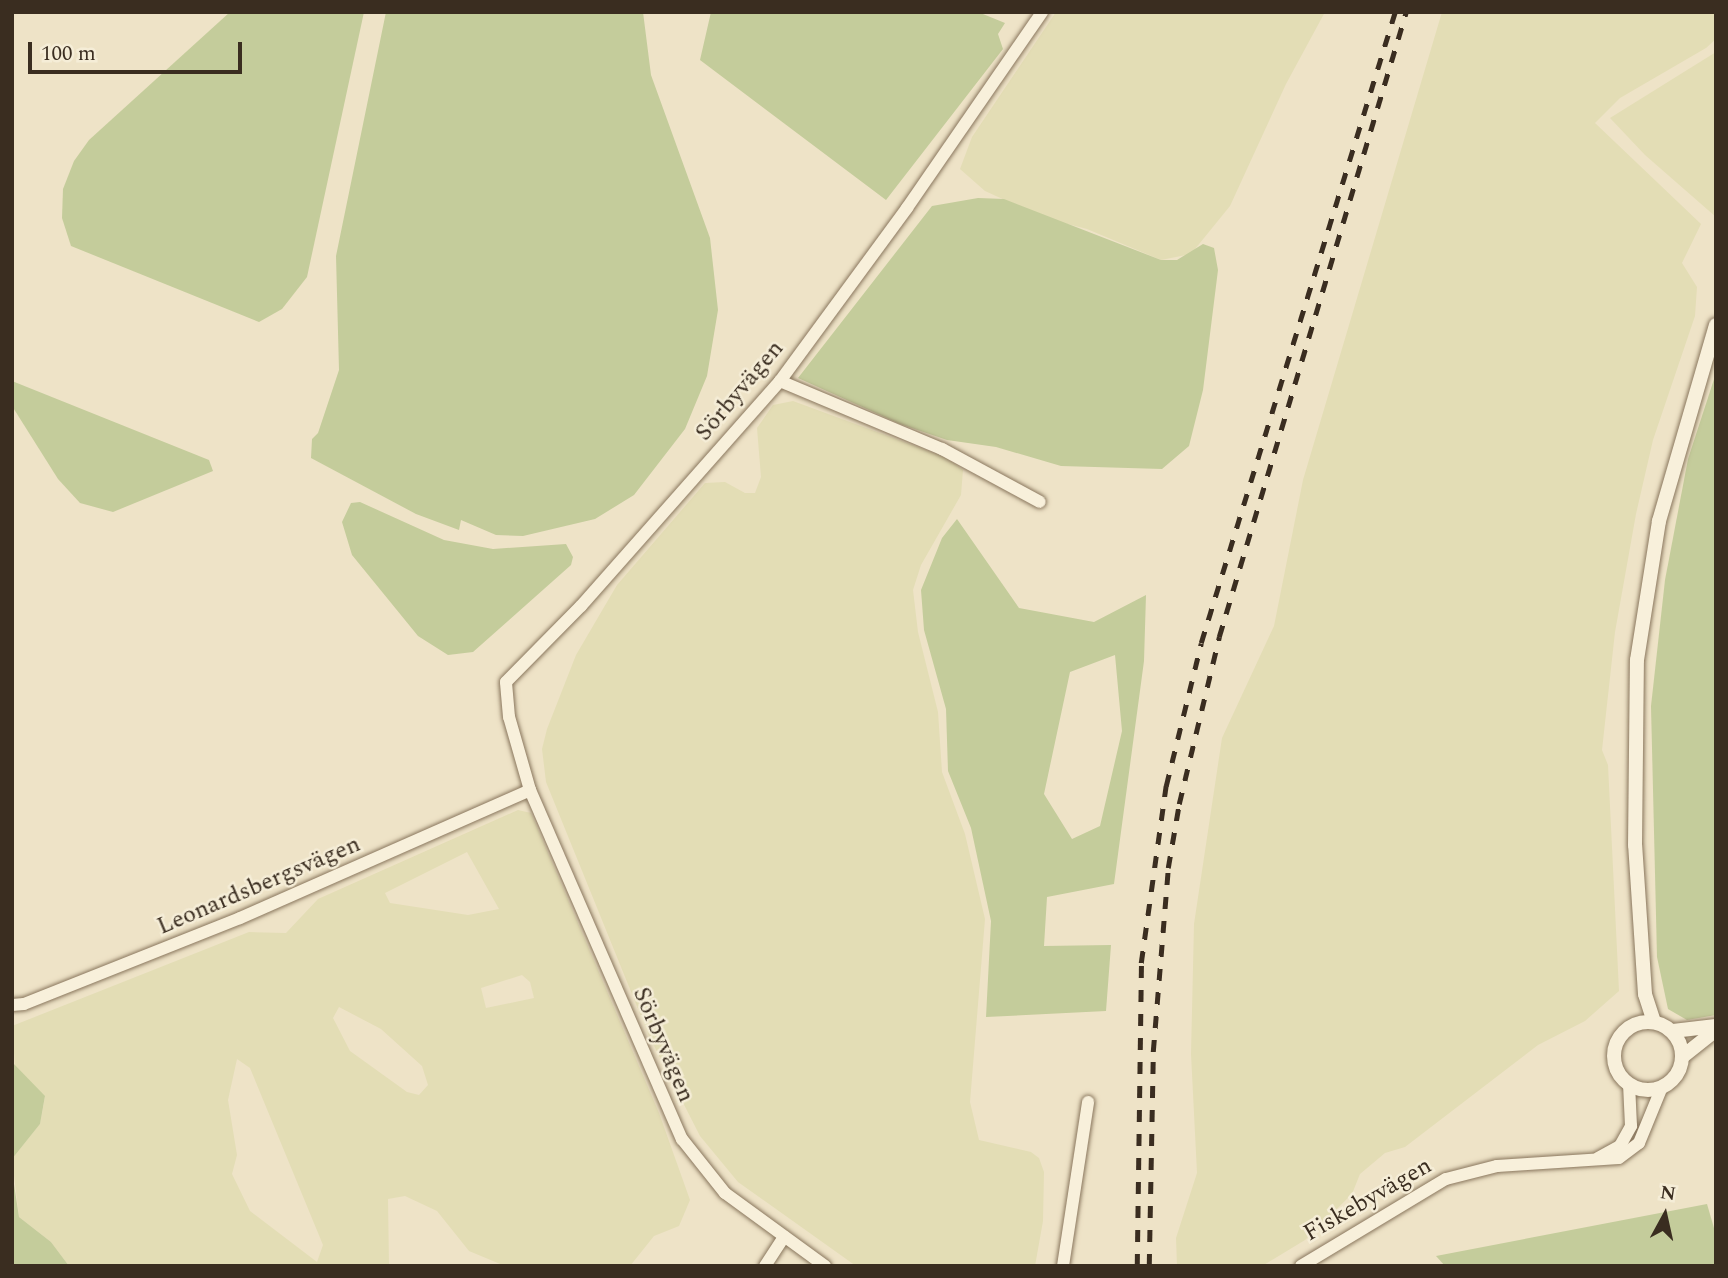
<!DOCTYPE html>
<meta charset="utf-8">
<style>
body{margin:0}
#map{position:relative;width:1728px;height:1278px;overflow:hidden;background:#eee3c7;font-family:Spectral,serif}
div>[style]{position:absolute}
.farmland>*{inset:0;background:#e3ddb5}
.green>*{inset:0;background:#c4cc9b}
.roads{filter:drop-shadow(0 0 2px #89765d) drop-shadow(0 0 2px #89765d)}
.minor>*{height:12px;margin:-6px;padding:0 6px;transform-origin:6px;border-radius:6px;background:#f8f0db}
.tertiary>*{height:14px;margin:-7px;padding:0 7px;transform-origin:7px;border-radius:7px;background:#f8f0db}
.tertiary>.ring{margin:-7px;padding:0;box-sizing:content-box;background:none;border:14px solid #f8f0db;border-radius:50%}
.rail>*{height:4.5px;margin-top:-2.25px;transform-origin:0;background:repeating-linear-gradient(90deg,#3a2d20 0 12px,transparent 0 24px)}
span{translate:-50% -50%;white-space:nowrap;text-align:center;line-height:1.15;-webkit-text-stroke:5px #f5edd7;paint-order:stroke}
.street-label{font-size:24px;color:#3a2d20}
.frame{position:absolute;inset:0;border:14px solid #3a2d20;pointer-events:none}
.north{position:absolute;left:1630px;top:1180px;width:70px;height:70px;-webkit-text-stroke:5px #f5edd7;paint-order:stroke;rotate:8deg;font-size:19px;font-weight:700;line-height:28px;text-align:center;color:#3a2d20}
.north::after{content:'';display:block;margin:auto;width:24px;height:32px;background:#3a2d20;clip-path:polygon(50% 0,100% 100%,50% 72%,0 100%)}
.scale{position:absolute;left:28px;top:42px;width:214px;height:32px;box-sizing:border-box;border:4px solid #3a2d20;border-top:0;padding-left:9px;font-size:21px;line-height:24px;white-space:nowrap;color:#3a2d20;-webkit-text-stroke:5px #f5edd7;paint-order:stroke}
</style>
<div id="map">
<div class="farmland">
<i style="clip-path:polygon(1056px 12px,1325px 12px,1286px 84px,1230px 206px,1191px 254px,1161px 260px,1087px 229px,1044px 218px,985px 191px,960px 169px,972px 137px)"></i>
<i style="clip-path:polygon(1442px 12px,1716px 12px,1716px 39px,1706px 48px,1620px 98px,1595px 123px,1701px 224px,1682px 263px,1697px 287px,1695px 316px,1653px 440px,1636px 514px,1615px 632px,1602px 750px,1608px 765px,1619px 991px,1585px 1021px,1538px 1045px,1405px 1147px,1385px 1153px,1360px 1174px,1352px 1194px,1305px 1240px,1262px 1266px,1177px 1266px,1176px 1238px,1197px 1173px,1191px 1054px,1194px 924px,1222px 738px,1274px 626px,1303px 480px)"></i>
<i style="clip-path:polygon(1716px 52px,1716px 217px,1645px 155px,1610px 118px)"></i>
<i style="clip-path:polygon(793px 401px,945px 457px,963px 470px,961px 495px,921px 565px,913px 590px,918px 632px,938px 712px,942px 772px,965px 834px,985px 919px,970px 1102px,979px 1140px,1031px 1152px,1039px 1158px,1044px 1172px,1043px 1221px,1035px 1266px,856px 1266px,738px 1182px,700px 1136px,649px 1036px,546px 782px,542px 749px,547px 729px,576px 655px,617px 585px,705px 483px,725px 482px,745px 493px,755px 493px,761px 477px,757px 428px,773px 405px)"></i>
<i style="clip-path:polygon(evenodd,518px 810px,531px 813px,659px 1113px,690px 1200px,679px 1226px,654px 1236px,630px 1266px,505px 1266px,469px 1251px,437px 1211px,405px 1196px,388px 1199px,389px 1266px,69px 1266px,51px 1242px,19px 1217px,12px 1159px,40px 1124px,45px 1097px,15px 1067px,12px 1026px,249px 932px,286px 933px,318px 899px,518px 810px,467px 852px,499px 909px,468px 915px,390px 903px,385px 893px,467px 852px,518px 810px,522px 975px,530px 982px,534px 998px,486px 1008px,481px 988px,522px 975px,518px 810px,339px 1007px,381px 1029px,422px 1066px,428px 1085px,419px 1095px,407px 1092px,350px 1051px,333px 1018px,339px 1007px,518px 810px,237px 1059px,250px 1068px,323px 1245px,317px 1262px,250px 1211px,232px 1174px,237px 1155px,228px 1100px,237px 1059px)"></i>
</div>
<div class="green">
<i style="clip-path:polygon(230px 12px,364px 12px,307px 277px,282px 309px,259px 322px,71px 246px,62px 218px,63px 189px,74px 161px,89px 140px)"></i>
<i style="clip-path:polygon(386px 12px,643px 12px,651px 75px,710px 238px,718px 310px,707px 376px,685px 429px,634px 495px,595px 519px,523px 536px,496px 535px,461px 520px,459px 530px,416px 514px,311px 458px,312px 439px,318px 433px,339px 370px,336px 256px)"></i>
<i style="clip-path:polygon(711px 12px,978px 12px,1005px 23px,998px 34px,1003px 49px,886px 200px,700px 60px)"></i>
<i style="clip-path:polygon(978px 198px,1004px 199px,1161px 260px,1177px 260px,1203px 244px,1214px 248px,1218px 270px,1203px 390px,1189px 446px,1162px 469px,1061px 466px,996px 447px,947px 440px,900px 424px,798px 378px,932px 206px)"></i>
<i style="clip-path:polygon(1716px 373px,1716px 1015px,1687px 1020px,1668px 1009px,1657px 957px,1651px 706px,1665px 580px,1688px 459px)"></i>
<i style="clip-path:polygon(12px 381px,209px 460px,213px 471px,113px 512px,80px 503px,58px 479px,12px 406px)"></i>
<i style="clip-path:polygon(360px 502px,444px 540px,493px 549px,566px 544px,573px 557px,571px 565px,473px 652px,448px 655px,418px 636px,352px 555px,342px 522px,351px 503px)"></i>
<i style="clip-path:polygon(evenodd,957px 519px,1019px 608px,1094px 622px,1146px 595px,1144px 661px,1114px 884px,1047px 897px,1044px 946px,1111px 945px,1106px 1011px,986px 1017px,991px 921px,971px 828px,948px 771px,946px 709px,924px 630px,921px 590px,942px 538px,957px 519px,1115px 655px,1122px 731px,1100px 826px,1072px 839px,1044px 794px,1070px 672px,1115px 655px)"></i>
<i style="clip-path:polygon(12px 1062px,45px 1096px,40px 1124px,12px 1159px)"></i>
<i style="clip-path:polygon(12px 1171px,19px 1217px,51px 1242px,69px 1266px,12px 1266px)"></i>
<i style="clip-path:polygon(1707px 1204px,1716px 1235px,1716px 1266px,1445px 1266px,1436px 1256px)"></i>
</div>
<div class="roads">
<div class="minor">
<i style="left:780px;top:381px;width:176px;rotate:22.8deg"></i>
<i style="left:942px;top:449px;width:111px;rotate:28.4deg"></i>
<i style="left:530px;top:790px;width:76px;rotate:-106deg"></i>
<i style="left:509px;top:717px;width:35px;rotate:-95deg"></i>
<i style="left:506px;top:682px;width:107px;rotate:-45.4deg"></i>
<i style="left:581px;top:606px;width:300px;rotate:-48.5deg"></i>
<i style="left:780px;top:381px;width:215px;rotate:-53.7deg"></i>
<i style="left:907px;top:208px;width:238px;rotate:-55.4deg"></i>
<i style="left:12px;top:1005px;width:12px;rotate:-5deg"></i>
<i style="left:24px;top:1004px;width:232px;rotate:-21.7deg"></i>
<i style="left:240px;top:918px;width:317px;rotate:-23.8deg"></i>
<i style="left:530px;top:790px;width:381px;rotate:66.5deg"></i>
<i style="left:682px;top:1139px;width:69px;rotate:51.5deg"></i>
<i style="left:725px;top:1193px;width:124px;rotate:36.1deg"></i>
<i style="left:1598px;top:1158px;width:25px;rotate:-29deg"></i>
<i style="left:1620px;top:1146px;width:23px;rotate:-61deg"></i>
<i style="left:1631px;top:1126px;width:42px;rotate:-92.7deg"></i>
<i style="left:765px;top:1266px;width:35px;rotate:-57deg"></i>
<i style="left:1063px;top:1266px;width:166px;rotate:-81.3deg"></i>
<i style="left:1301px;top:1266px;width:169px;rotate:-31deg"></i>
<i style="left:1446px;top:1179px;width:53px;rotate:-14.3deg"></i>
<i style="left:1497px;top:1166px;width:122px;rotate:-3.8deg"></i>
<i style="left:1619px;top:1158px;width:25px;rotate:-37deg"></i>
<i style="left:1639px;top:1143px;width:61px;rotate:-67.7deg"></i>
</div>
<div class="tertiary">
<i style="left:1654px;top:1022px;width:29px;rotate:-108deg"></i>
<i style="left:1645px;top:994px;width:149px;rotate:-93.8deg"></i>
<i style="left:1635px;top:845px;width:185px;rotate:-89.4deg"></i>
<i style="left:1637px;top:660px;width:141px;rotate:-81deg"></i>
<i style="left:1659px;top:521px;width:204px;rotate:-73.8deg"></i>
<i class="ring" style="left:1614px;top:1022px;width:54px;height:54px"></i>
<i style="left:1673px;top:1031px;width:43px;rotate:-6.6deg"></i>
<i style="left:1682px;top:1057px;width:43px;rotate:-38.5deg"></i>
</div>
</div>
<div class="rail">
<i style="left:1137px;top:1266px;width:303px;rotate:-89.2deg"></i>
<i style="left:1141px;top:963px;width:179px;rotate:-82deg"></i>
<i style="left:1166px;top:786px;width:147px;rotate:-76.2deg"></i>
<i style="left:1201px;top:643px;width:660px;rotate:-72.91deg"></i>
<i style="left:1149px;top:1266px;width:214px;rotate:-88.9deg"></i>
<i style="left:1153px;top:1052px;width:185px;rotate:-85.3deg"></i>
<i style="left:1168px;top:868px;width:65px;rotate:-80.2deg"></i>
<i style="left:1179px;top:804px;width:172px;rotate:-76.5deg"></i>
<i style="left:1219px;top:637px;width:652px;rotate:-73.34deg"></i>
</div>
<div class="street-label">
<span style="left:740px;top:391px;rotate:-50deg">Sörbyvägen</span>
<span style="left:259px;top:886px;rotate:-23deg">Leonardsbergsvägen</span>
<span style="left:663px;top:1045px;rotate:67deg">Sörbyvägen</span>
<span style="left:1368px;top:1200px;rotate:-30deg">Fiskebyvägen</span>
</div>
<div class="frame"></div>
<div class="north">N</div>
<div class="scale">100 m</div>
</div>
